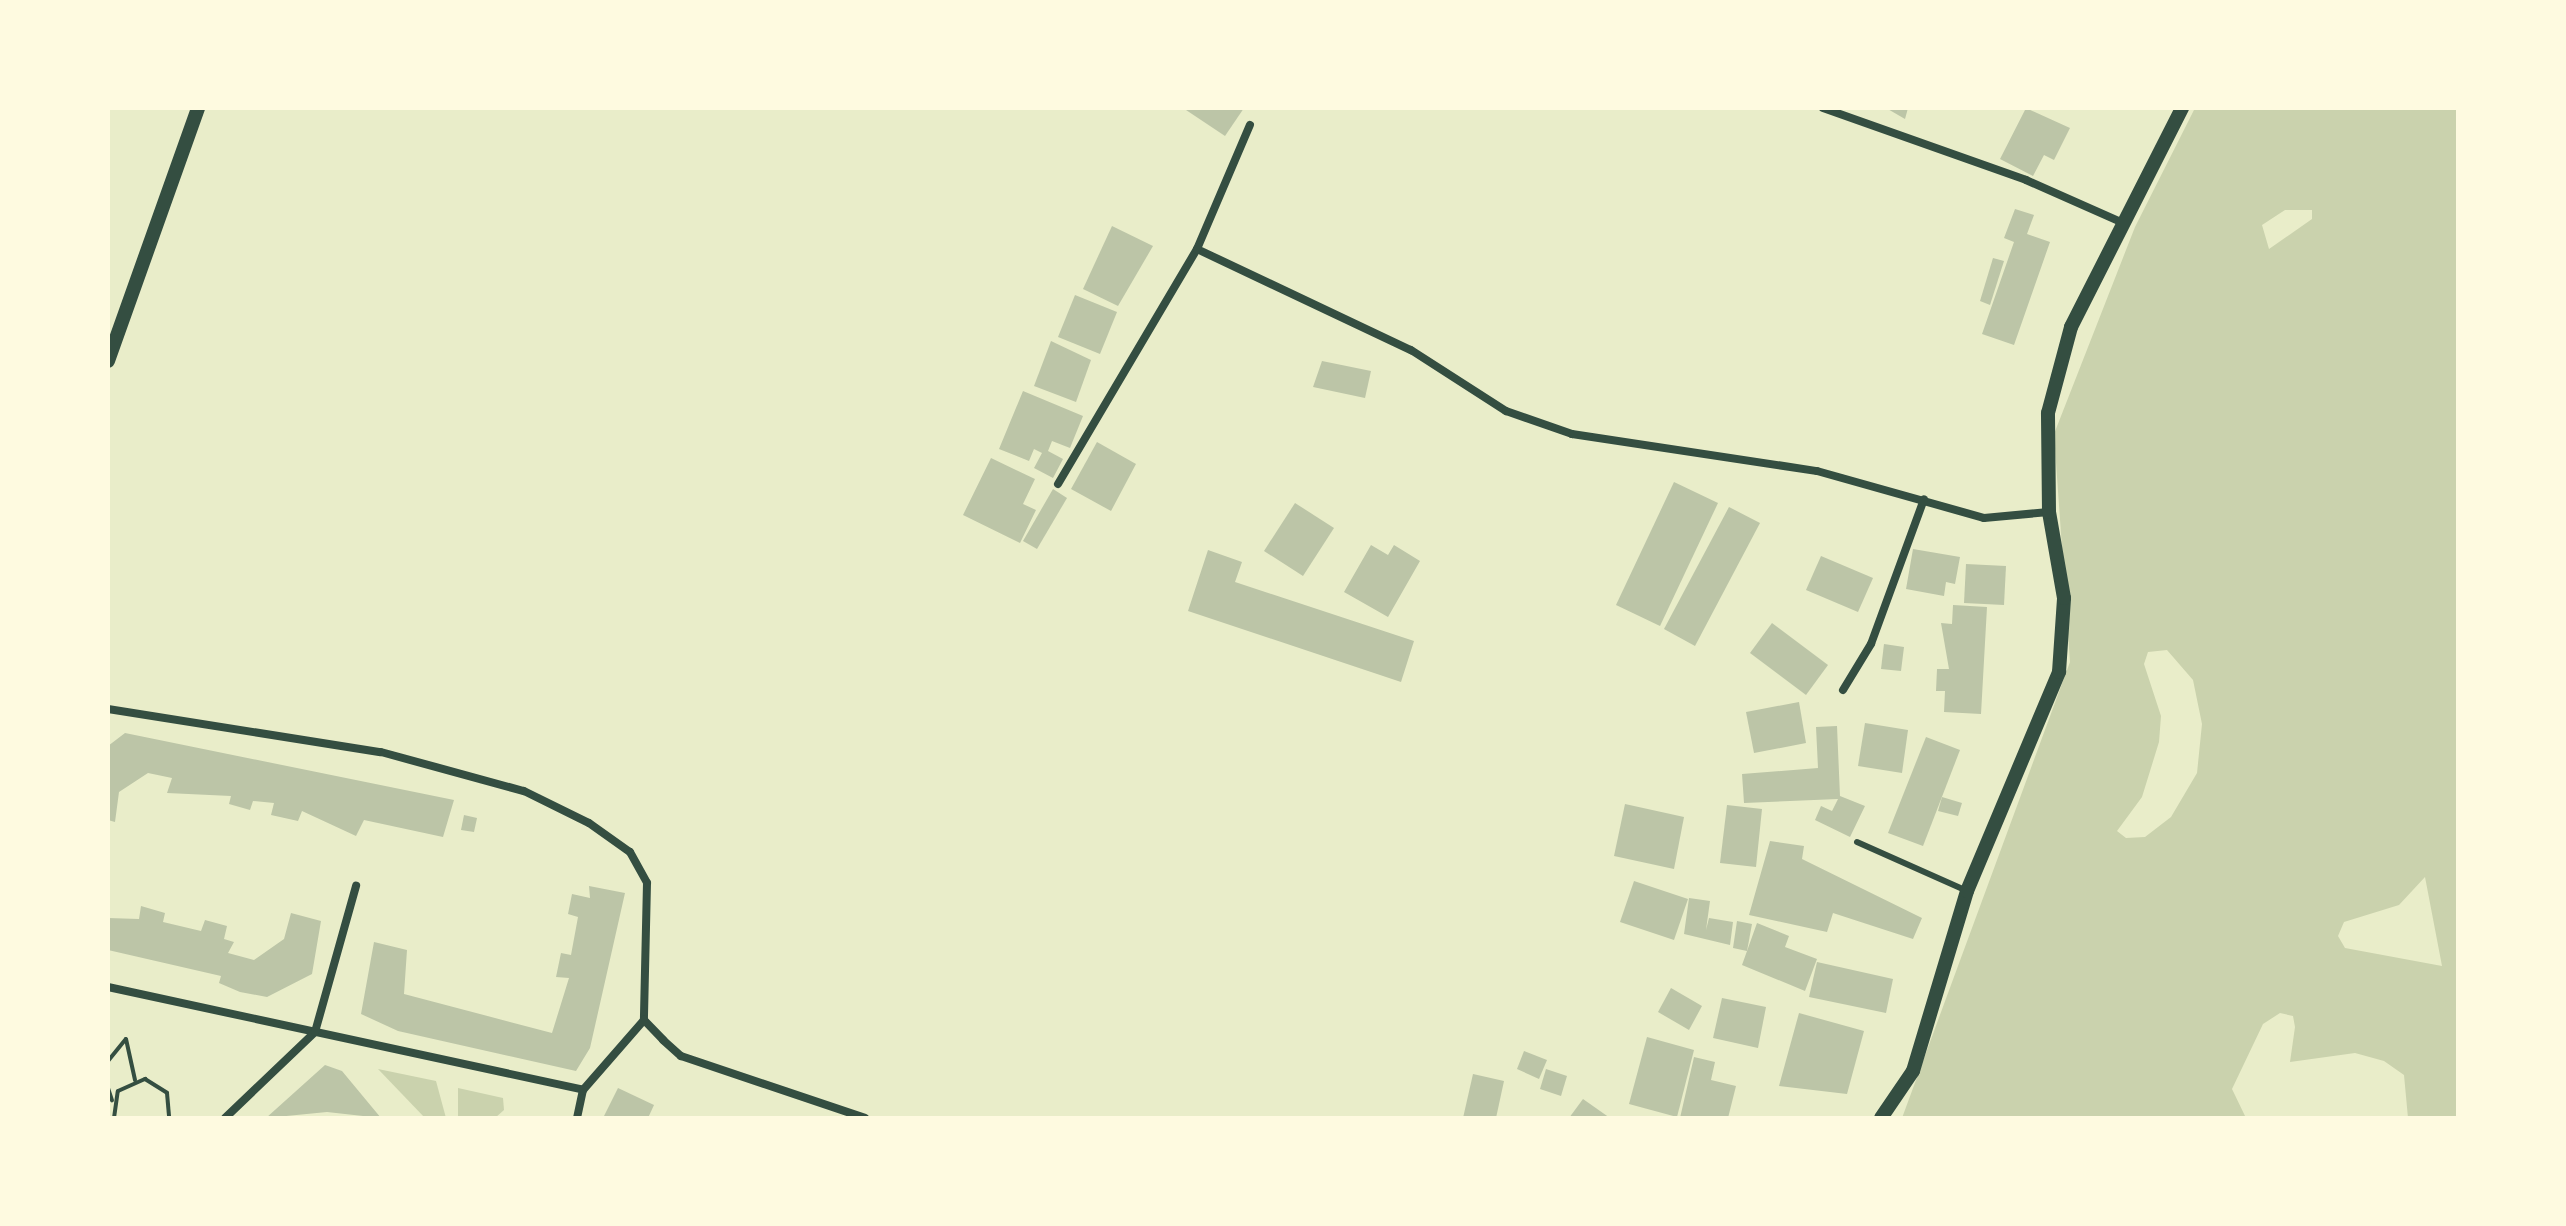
<!DOCTYPE html>
<style>
body{margin:0}
#map{position:relative;width:2566px;height:1226px;overflow:hidden;background:#e9edc9;font-family:Overpass,sans-serif}
div>[style]{position:absolute}
.green>*{inset:0;background:#cad2ad}
.building>*{inset:0;background:#bcc5a7}
.path>*{height:4px;margin:-2px;padding:0 2px;transform-origin:2px;border-radius:2px;background:#344e41}
.service>*{height:6px;margin:-3px;padding:0 3px;transform-origin:3px;border-radius:3px;background:#344e41}
.minor>*{height:8px;margin:-4px;padding:0 4px;transform-origin:4px;border-radius:4px;background:#344e41}
.tertiary>*{height:14px;margin:-7px;padding:0 7px;transform-origin:7px;border-radius:7px;background:#344e41}
span{translate:-50% -50%;white-space:nowrap;text-align:center;line-height:1.15;-webkit-text-stroke:8px #fefae0;paint-order:stroke}
.frame{position:absolute;inset:0;border:110px solid #fefae0;pointer-events:none}
</style>
<div id="map">
<div class="green">
<i style="clip-path:polygon(evenodd,2195px 108px,2458px 108px,2458px 1118px,2408px 1118px,2404px 1075px,2384px 1061px,2355px 1053px,2290px 1062px,2295px 1027px,2293px 1016px,2280px 1013px,2263px 1024px,2232px 1089px,2246px 1118px,1902px 1118px,2070px 662px,2054px 434px,2135px 227px,2195px 108px,2285px 210px,2312px 210px,2312px 219px,2269px 249px,2262px 225px,2285px 210px,2195px 108px,2167px 650px,2193px 680px,2202px 724px,2197px 773px,2171px 817px,2145px 837px,2126px 838px,2117px 831px,2142px 797px,2159px 742px,2161px 716px,2144px 664px,2148px 652px,2167px 650px,2195px 108px,2425px 877px,2442px 966px,2345px 948px,2338px 936px,2344px 922px,2399px 905px,2425px 877px)"></i>
<i style="clip-path:polygon(378px 1069px,436px 1081px,446px 1118px,425px 1118px)"></i>
<i style="clip-path:polygon(458px 1088px,503px 1098px,504px 1110px,495px 1118px,458px 1118px)"></i>
</div>
<div class="building">
<i style="clip-path:polygon(1183px 108px,1244px 108px,1225px 136px)"></i>
<i style="clip-path:polygon(1886px 108px,1908px 108px,1905px 119px)"></i>
<i style="clip-path:polygon(2026px 108px,2070px 128px,2054px 160px,2044px 155px,2033px 176px,2000px 159px)"></i>
<i style="clip-path:polygon(2015px 209px,2034px 215px,2027px 234px,2050px 242px,2014px 345px,1982px 334px,2014px 242px,2004px 238px)"></i>
<i style="clip-path:polygon(1112px 226px,1153px 246px,1118px 306px,1083px 289px)"></i>
<i style="clip-path:polygon(1993px 258px,2004px 261px,1990px 305px,1980px 301px)"></i>
<i style="clip-path:polygon(1075px 295px,1117px 312px,1100px 354px,1058px 337px)"></i>
<i style="clip-path:polygon(1051px 341px,1091px 360px,1076px 402px,1034px 386px)"></i>
<i style="clip-path:polygon(1322px 361px,1371px 371px,1365px 398px,1313px 387px)"></i>
<i style="clip-path:polygon(1023px 391px,1083px 416px,1070px 448px,1052px 441px,1048px 451px,1063px 459px,1053px 478px,1034px 468px,1042px 453px,1034px 449px,1029px 461px,999px 449px)"></i>
<i style="clip-path:polygon(1097px 442px,1136px 464px,1111px 511px,1071px 489px)"></i>
<i style="clip-path:polygon(991px 458px,1035px 479px,1023px 504px,1036px 510px,1020px 543px,963px 515px)"></i>
<i style="clip-path:polygon(1674px 482px,1718px 503px,1660px 626px,1616px 605px)"></i>
<i style="clip-path:polygon(1053px 489px,1067px 498px,1037px 549px,1023px 541px)"></i>
<i style="clip-path:polygon(1295px 503px,1334px 528px,1303px 576px,1264px 551px)"></i>
<i style="clip-path:polygon(1729px 507px,1760px 523px,1695px 646px,1664px 629px)"></i>
<i style="clip-path:polygon(1371px 545px,1388px 555px,1394px 545px,1420px 561px,1388px 617px,1344px 592px)"></i>
<i style="clip-path:polygon(1913px 549px,1960px 557px,1955px 584px,1946px 582px,1944px 596px,1906px 589px)"></i>
<i style="clip-path:polygon(1208px 550px,1242px 562px,1235px 582px,1414px 641px,1401px 682px,1188px 611px)"></i>
<i style="clip-path:polygon(1821px 556px,1873px 578px,1858px 612px,1806px 590px)"></i>
<i style="clip-path:polygon(1966px 564px,2006px 566px,2004px 605px,1964px 603px)"></i>
<i style="clip-path:polygon(1953px 605px,1987px 607px,1981px 714px,1944px 712px,1945px 691px,1936px 691px,1937px 669px,1949px 669px,1941px 623px,1952px 624px)"></i>
<i style="clip-path:polygon(1772px 623px,1828px 665px,1806px 695px,1750px 653px)"></i>
<i style="clip-path:polygon(1884px 644px,1904px 647px,1901px 671px,1881px 669px)"></i>
<i style="clip-path:polygon(1799px 702px,1806px 743px,1754px 753px,1746px 712px)"></i>
<i style="clip-path:polygon(1865px 723px,1908px 730px,1902px 773px,1858px 766px)"></i>
<i style="clip-path:polygon(1837px 726px,1840px 796px,1865px 806px,1850px 837px,1815px 820px,1821px 806px,1832px 811px,1838px 799px,1744px 803px,1742px 774px,1818px 768px,1816px 727px)"></i>
<i style="clip-path:polygon(125px 733px,454px 800px,443px 837px,364px 820px,356px 836px,302px 811px,298px 821px,271px 815px,274px 803px,253px 801px,250px 810px,229px 804px,231px 796px,167px 793px,172px 778px,148px 773px,119px 792px,115px 822px,108px 820px,108px 746px)"></i>
<i style="clip-path:polygon(1926px 737px,1960px 750px,1923px 846px,1888px 833px)"></i>
<i style="clip-path:polygon(1942px 797px,1962px 803px,1958px 816px,1938px 811px)"></i>
<i style="clip-path:polygon(1625px 804px,1684px 817px,1674px 869px,1614px 856px)"></i>
<i style="clip-path:polygon(1727px 805px,1762px 809px,1756px 867px,1720px 863px)"></i>
<i style="clip-path:polygon(464px 815px,477px 818px,474px 832px,461px 830px)"></i>
<i style="clip-path:polygon(1770px 841px,1804px 846px,1802px 859px,1922px 918px,1913px 939px,1833px 913px,1827px 932px,1749px 915px)"></i>
<i style="clip-path:polygon(1634px 881px,1688px 899px,1674px 940px,1620px 922px)"></i>
<i style="clip-path:polygon(589px 886px,625px 893px,590px 1048px,576px 1071px,398px 1031px,361px 1014px,374px 942px,407px 950px,404px 994px,552px 1033px,569px 978px,556px 977px,561px 953px,571px 955px,578px 917px,568px 914px,572px 894px,590px 898px)"></i>
<i style="clip-path:polygon(1689px 898px,1710px 901px,1706px 930px,1709px 918px,1733px 922px,1730px 945px,1684px 934px)"></i>
<i style="clip-path:polygon(141px 906px,165px 913px,163px 922px,201px 931px,205px 920px,227px 926px,224px 939px,234px 942px,228px 953px,254px 960px,284px 939px,291px 913px,321px 921px,312px 974px,267px 997px,240px 992px,219px 983px,221px 976px,108px 950px,108px 918px,139px 919px)"></i>
<i style="clip-path:polygon(1737px 921px,1752px 924px,1747px 951px,1733px 948px)"></i>
<i style="clip-path:polygon(1757px 923px,1789px 936px,1785px 947px,1817px 959px,1805px 991px,1742px 965px)"></i>
<i style="clip-path:polygon(1817px 962px,1893px 979px,1886px 1013px,1809px 997px)"></i>
<i style="clip-path:polygon(1671px 988px,1702px 1006px,1689px 1030px,1658px 1012px)"></i>
<i style="clip-path:polygon(1722px 998px,1766px 1007px,1758px 1048px,1713px 1038px)"></i>
<i style="clip-path:polygon(1799px 1013px,1864px 1031px,1847px 1094px,1779px 1086px)"></i>
<i style="clip-path:polygon(1647px 1037px,1694px 1050px,1677px 1117px,1629px 1104px)"></i>
<i style="clip-path:polygon(1524px 1051px,1547px 1060px,1539px 1079px,1517px 1069px)"></i>
<i style="clip-path:polygon(1694px 1057px,1715px 1062px,1711px 1080px,1736px 1086px,1728px 1118px,1680px 1118px)"></i>
<i style="clip-path:polygon(325px 1065px,342px 1071px,381px 1118px,327px 1112px,266px 1118px)"></i>
<i style="clip-path:polygon(1546px 1069px,1567px 1076px,1561px 1096px,1540px 1089px)"></i>
<i style="clip-path:polygon(1473px 1074px,1504px 1081px,1496px 1118px,1463px 1118px)"></i>
<i style="clip-path:polygon(618px 1088px,654px 1105px,648px 1118px,603px 1118px)"></i>
<i style="clip-path:polygon(1583px 1099px,1610px 1118px,1569px 1118px)"></i>
</div>
<div class="path">
<i style="left:108px;top:1061px;width:28px;rotate:-51deg"></i>
<i style="left:126px;top:1039px;width:42px;rotate:77.6deg"></i>
<i style="left:108px;top:1088px;width:13px;rotate:72deg"></i>
<i style="left:114px;top:1118px;width:27px;rotate:-82deg"></i>
<i style="left:118px;top:1091px;width:30px;rotate:-24deg"></i>
<i style="left:145px;top:1079px;width:26px;rotate:32deg"></i>
<i style="left:167px;top:1093px;width:25px;rotate:85deg"></i>
</div>
<div class="service">
<i style="left:1857px;top:842px;width:120px;rotate:24deg"></i>
</div>
<div class="minor">
<i style="left:1823px;top:108px;width:215px;rotate:19.5deg"></i>
<i style="left:2026px;top:180px;width:106px;rotate:23.9deg"></i>
<i style="left:1197px;top:249px;width:237px;rotate:25.3deg"></i>
<i style="left:1411px;top:350px;width:113px;rotate:32.7deg"></i>
<i style="left:1506px;top:411px;width:70px;rotate:19.2deg"></i>
<i style="left:1572px;top:434px;width:248px;rotate:8.6deg"></i>
<i style="left:1817px;top:471px;width:173px;rotate:15.7deg"></i>
<i style="left:1984px;top:518px;width:65px;rotate:-5.3deg"></i>
<i style="left:1058px;top:484px;width:273px;rotate:-59.4deg"></i>
<i style="left:1197px;top:249px;width:135px;rotate:-66.9deg"></i>
<i style="left:1843px;top:690px;width:54px;rotate:-58.7deg"></i>
<i style="left:1871px;top:644px;width:154px;rotate:-69.9deg"></i>
<i style="left:108px;top:709px;width:276px;rotate:9deg"></i>
<i style="left:381px;top:752px;width:148px;rotate:15.3deg"></i>
<i style="left:524px;top:791px;width:72px;rotate:26.2deg"></i>
<i style="left:589px;top:823px;width:50px;rotate:35.3deg"></i>
<i style="left:630px;top:852px;width:35px;rotate:61deg"></i>
<i style="left:647px;top:883px;width:137px;rotate:91.3deg"></i>
<i style="left:644px;top:1020px;width:28px;rotate:46deg"></i>
<i style="left:663px;top:1040px;width:24px;rotate:42deg"></i>
<i style="left:681px;top:1056px;width:194px;rotate:18.6deg"></i>
<i style="left:108px;top:987px;width:486px;rotate:12.2deg"></i>
<i style="left:225px;top:1118px;width:124px;rotate:-43.7deg"></i>
<i style="left:315px;top:1032px;width:152px;rotate:-74.3deg"></i>
<i style="left:577px;top:1118px;width:29px;rotate:-78deg"></i>
<i style="left:583px;top:1090px;width:93px;rotate:-48.9deg"></i>
</div>
<div class="tertiary">
<i style="left:108px;top:361px;width:269px;rotate:-70.4deg"></i>
<i style="left:1881px;top:1118px;width:57px;rotate:-55.8deg"></i>
<i style="left:1913px;top:1071px;width:188px;rotate:-73.3deg"></i>
<i style="left:1967px;top:891px;width:238px;rotate:-67.2deg"></i>
<i style="left:2059px;top:672px;width:74px;rotate:-86.1deg"></i>
<i style="left:2064px;top:598px;width:87px;rotate:-99.9deg"></i>
<i style="left:2049px;top:512px;width:99px;rotate:-90.6deg"></i>
<i style="left:2048px;top:413px;width:89px;rotate:-75deg"></i>
<i style="left:2071px;top:327px;width:246px;rotate:-63.1deg"></i>
</div>
<div class="frame"></div>
</div>
